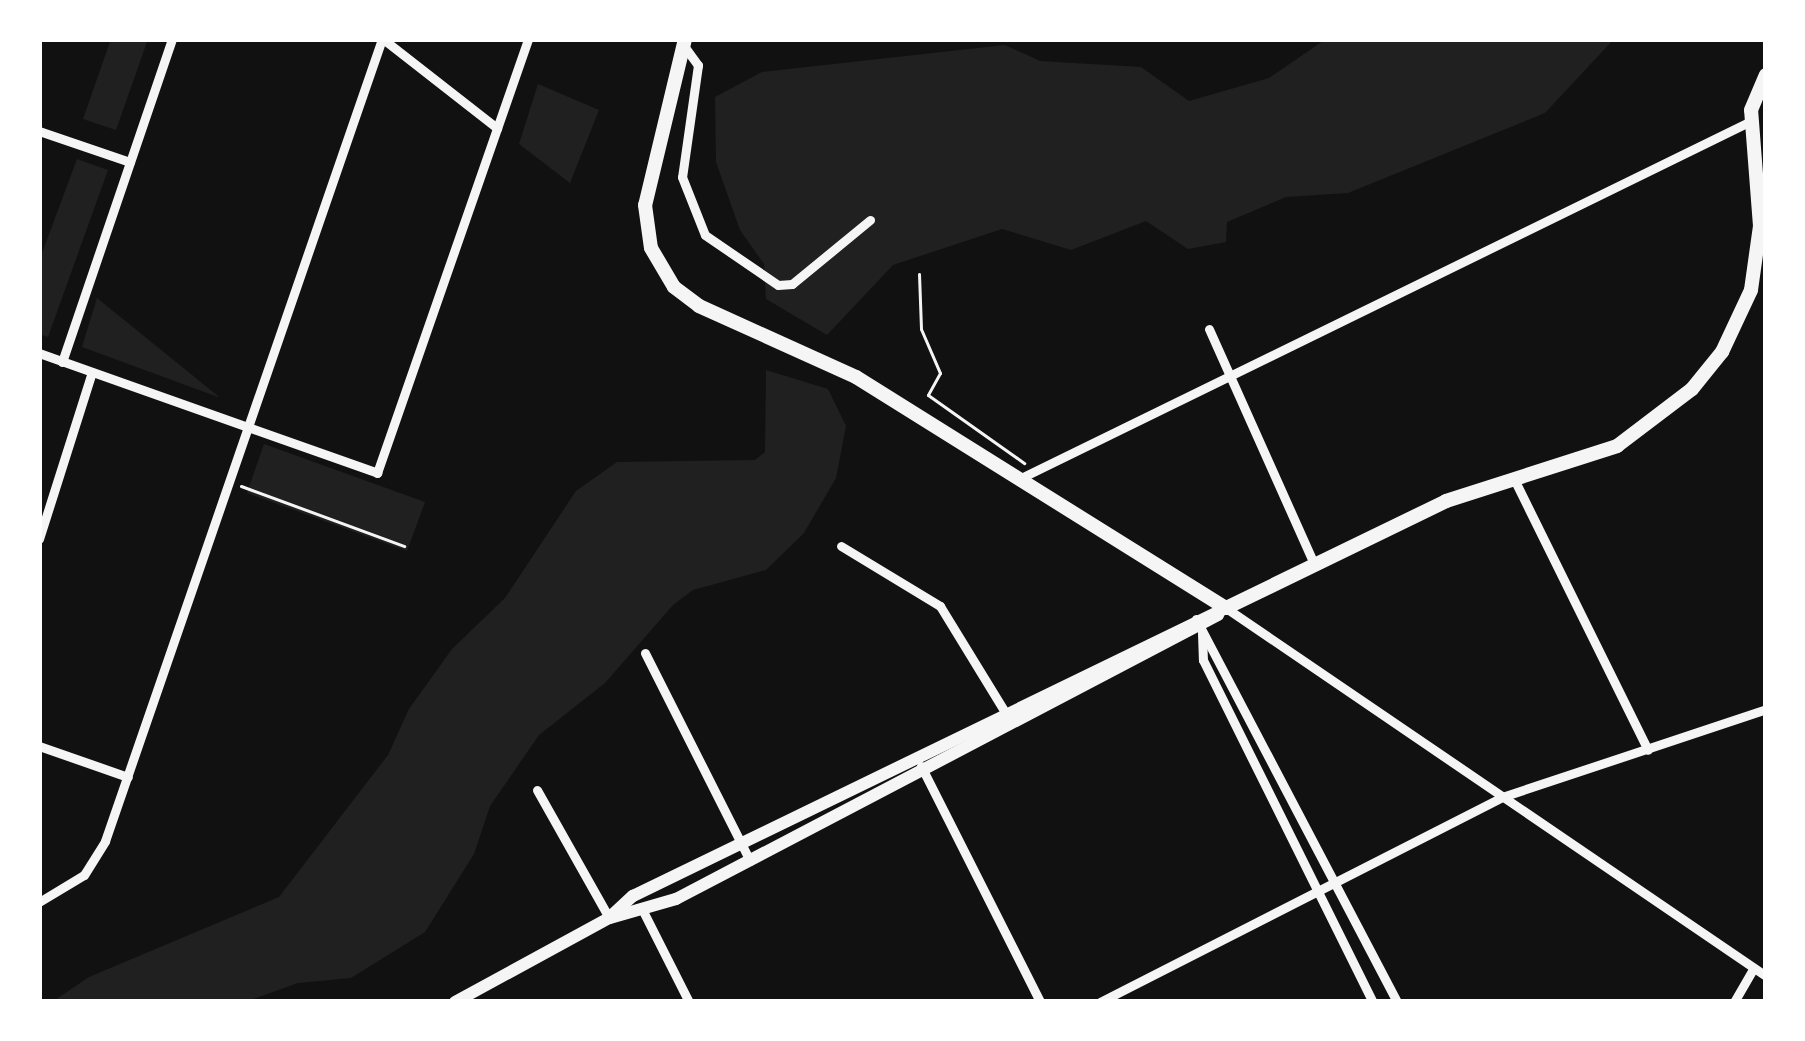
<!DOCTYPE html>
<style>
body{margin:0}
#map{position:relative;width:1805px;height:1041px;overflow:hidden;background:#111;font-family:Signika,sans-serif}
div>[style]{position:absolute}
.green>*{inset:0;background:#202020}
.path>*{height:3px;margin:-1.5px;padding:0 1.5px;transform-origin:1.5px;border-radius:1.5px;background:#f5f5f5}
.minor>*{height:9px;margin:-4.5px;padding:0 4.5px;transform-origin:4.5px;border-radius:4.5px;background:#f5f5f5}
.tertiary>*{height:12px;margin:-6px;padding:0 6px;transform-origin:6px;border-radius:6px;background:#f5f5f5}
.secondary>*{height:14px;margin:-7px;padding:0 7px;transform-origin:7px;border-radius:7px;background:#f5f5f5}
span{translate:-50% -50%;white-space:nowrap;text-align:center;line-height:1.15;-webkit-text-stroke:12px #fff;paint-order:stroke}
.frame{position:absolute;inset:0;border:42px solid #fff;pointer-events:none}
</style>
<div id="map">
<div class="green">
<i style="clip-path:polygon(111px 39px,148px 39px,116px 130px,83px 119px)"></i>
<i style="clip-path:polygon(1326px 39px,1614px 39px,1545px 113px,1348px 193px,1286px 197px,1227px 222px,1226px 242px,1188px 249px,1146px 221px,1071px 250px,1002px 229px,893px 265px,827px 335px,766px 299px,764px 264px,740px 230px,716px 162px,715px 97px,762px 72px,1005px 45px,1040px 61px,1141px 67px,1189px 101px,1269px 78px)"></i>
<i style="clip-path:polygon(538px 84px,599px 110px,570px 183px,519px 144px)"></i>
<i style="clip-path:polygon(77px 159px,108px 170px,48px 337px,39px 334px,39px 261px)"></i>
<i style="clip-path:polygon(97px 298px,218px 396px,218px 397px,82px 347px)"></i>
<i style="clip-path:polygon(766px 370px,828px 389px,846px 426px,836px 478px,804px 533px,766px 570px,693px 590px,673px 605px,605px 683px,539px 735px,490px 806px,474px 854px,425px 932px,351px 978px,298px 983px,245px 1002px,52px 1002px,89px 977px,279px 897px,388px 755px,409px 709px,452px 649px,505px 598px,576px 491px,617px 462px,755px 460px,765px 452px)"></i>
<i style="clip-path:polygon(264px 444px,425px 502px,407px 551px,247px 493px)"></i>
</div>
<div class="path">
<i style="left:919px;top:274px;width:55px;rotate:87.9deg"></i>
<i style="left:921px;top:329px;width:48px;rotate:66.6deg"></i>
<i style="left:940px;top:373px;width:25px;rotate:119deg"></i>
<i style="left:928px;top:395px;width:118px;rotate:35.3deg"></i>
<i style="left:241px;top:486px;width:174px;rotate:20.2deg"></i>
</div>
<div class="minor">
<i style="left:383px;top:39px;width:145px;rotate:38deg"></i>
<i style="left:684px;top:46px;width:24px;rotate:54deg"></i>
<i style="left:698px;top:65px;width:113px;rotate:98.1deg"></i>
<i style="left:682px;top:177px;width:62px;rotate:68.4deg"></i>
<i style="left:705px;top:235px;width:88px;rotate:34.4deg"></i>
<i style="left:778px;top:285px;width:14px;rotate:-4deg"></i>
<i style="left:792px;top:284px;width:101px;rotate:-39.4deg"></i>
<i style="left:39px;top:131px;width:96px;rotate:18.8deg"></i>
<i style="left:1209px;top:329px;width:257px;rotate:65.9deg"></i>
<i style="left:39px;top:353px;width:359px;rotate:19.5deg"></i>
<i style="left:377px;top:473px;width:460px;rotate:-70.8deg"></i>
<i style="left:62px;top:362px;width:341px;rotate:-71.2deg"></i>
<i style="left:1025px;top:476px;width:808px;rotate:-26.06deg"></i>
<i style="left:1514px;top:479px;width:302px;rotate:63.7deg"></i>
<i style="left:39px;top:539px;width:175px;rotate:-72.4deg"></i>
<i style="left:841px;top:546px;width:116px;rotate:31.2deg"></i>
<i style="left:940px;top:606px;width:130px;rotate:58.5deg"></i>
<i style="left:1226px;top:608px;width:653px;rotate:34.27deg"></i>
<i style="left:1196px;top:619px;width:433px;rotate:62.3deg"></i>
<i style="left:1202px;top:633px;width:27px;rotate:88deg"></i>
<i style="left:1203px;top:660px;width:382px;rotate:63.6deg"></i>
<i style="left:645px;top:653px;width:233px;rotate:63.2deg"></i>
<i style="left:39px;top:746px;width:94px;rotate:19.2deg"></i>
<i style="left:921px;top:766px;width:264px;rotate:63.2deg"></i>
<i style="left:537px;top:790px;width:147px;rotate:60.6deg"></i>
<i style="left:39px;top:902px;width:52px;rotate:-31deg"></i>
<i style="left:84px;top:875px;width:40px;rotate:-58deg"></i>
<i style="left:105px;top:841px;width:848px;rotate:-70.95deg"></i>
<i style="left:644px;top:913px;width:100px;rotate:63.2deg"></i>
<i style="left:1100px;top:1002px;width:451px;rotate:-27deg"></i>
<i style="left:1502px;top:797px;width:278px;rotate:-18.4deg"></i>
<i style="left:1734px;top:1002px;width:39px;rotate:-60deg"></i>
</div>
<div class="tertiary">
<i style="left:610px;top:918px;width:69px;rotate:-16.1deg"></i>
<i style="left:676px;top:899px;width:612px;rotate:-27.65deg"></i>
<i style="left:455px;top:1002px;width:175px;rotate:-28.6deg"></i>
<i style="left:609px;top:918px;width:33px;rotate:-43deg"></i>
<i style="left:633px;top:896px;width:659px;rotate:-25.9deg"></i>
</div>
<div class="secondary">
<i style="left:685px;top:39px;width:171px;rotate:103.5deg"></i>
<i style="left:645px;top:205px;width:43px;rotate:82.1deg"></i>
<i style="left:651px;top:248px;width:45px;rotate:59.5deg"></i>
<i style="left:674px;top:287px;width:31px;rotate:37deg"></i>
<i style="left:699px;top:306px;width:172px;rotate:24.3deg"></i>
<i style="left:856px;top:377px;width:436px;rotate:32deg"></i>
<i style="left:1226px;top:608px;width:245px;rotate:-25.9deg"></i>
<i style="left:1446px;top:501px;width:180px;rotate:-17.8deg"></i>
<i style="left:1617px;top:446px;width:94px;rotate:-37.2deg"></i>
<i style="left:1692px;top:389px;width:48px;rotate:-51deg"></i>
<i style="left:1722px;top:352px;width:68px;rotate:-64.9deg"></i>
<i style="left:1751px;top:290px;width:65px;rotate:-82deg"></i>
<i style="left:1760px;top:226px;width:116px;rotate:-94.4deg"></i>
<i style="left:1751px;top:110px;width:38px;rotate:-67deg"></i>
</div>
<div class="frame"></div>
</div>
